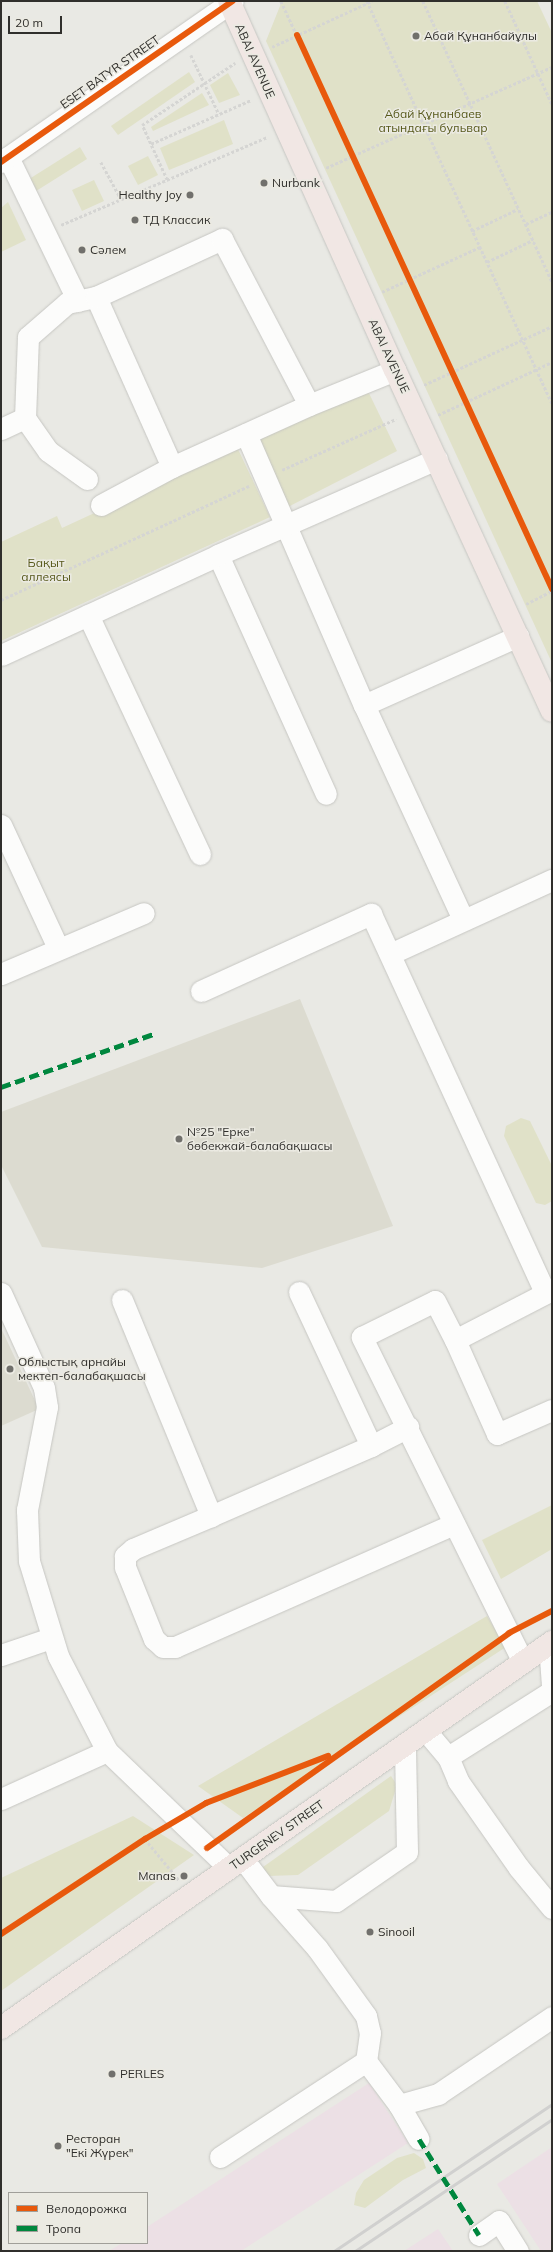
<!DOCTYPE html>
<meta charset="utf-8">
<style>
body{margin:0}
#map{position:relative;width:553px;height:2252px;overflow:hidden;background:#e9e9e4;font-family:Mulish,sans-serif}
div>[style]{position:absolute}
.built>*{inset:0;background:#dcdbd0}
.industrial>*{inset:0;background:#ece0e5}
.green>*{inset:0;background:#e0e1c8}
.path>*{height:2.5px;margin-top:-1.25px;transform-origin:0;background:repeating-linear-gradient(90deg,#d5d5d3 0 3px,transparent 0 5px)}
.roads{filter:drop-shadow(0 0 1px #c6c6c2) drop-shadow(0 0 1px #c6c6c2)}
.minor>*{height:21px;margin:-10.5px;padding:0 10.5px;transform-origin:10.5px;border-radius:10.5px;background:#fcfcfb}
.major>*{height:22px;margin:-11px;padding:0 11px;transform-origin:11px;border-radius:11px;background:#f1e7e4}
.rail>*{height:3px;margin:-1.5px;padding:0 1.5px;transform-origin:1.5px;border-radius:1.5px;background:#d0d0cf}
.quiet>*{height:5px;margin-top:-2.5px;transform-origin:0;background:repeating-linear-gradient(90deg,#00873e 0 10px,transparent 0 15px)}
.cycleway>*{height:6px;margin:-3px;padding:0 3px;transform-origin:3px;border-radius:3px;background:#e8590c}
.dots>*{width:11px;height:11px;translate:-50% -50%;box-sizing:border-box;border:2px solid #ebeae2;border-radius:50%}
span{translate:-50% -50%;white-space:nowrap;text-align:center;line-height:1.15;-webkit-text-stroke:3px #ebeae2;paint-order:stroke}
.poi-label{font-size:12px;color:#302f2c}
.left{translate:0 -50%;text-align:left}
.right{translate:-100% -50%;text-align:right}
.street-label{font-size:12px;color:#302f2c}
.park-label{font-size:12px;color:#57591b}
.frame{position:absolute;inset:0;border:2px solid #302f2c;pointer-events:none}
.legend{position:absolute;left:8px;top:2192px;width:140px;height:52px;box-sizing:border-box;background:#ebeae2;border:1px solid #a09f99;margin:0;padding:5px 7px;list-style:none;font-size:12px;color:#302f2c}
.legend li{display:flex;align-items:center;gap:8px;height:20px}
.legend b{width:20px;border:1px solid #a09f99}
.scale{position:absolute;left:8px;top:16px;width:54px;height:18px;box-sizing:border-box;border:2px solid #302f2c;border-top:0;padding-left:5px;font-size:12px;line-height:14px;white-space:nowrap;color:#302f2c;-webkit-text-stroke:3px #ebeae2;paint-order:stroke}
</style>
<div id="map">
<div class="built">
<i style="clip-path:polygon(300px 999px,393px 1226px,262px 1268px,42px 1247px,1px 1165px,1px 1112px)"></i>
<i style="clip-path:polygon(1px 1328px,39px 1409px,1px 1426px)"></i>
</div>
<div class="industrial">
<i style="clip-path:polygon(369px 2083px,408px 2143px,241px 2251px,109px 2251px,122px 2243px,147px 2243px,147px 2227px)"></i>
<i style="clip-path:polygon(552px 2147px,552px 2251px,541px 2251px,497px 2184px)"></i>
<i style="clip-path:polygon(438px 2229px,453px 2251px,404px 2251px)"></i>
</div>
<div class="green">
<i style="clip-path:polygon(282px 1px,537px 1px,552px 33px,552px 663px,266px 41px)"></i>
<i style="clip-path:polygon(189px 72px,195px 82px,118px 135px,111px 126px)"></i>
<i style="clip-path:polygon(228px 73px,240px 95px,219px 103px,210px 85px)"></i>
<i style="clip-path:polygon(202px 93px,209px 105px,153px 131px,151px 127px)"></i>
<i style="clip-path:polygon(224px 120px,233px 144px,169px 170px,160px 148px)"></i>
<i style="clip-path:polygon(80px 147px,87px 159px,33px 193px,26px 181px)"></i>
<i style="clip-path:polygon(148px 156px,158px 175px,138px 185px,128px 166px)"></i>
<i style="clip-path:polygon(94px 180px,104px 201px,82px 211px,72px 190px)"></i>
<i style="clip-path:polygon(8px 202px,26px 240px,1px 252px,1px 208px)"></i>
<i style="clip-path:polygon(365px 385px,397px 451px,284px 509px,260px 451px,261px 431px)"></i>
<i style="clip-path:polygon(237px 447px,270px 517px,1px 641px,1px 542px,57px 516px,62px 528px)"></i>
<i style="clip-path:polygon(521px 1118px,530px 1121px,552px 1166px,552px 1201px,545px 1205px,536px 1203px,504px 1136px,506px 1126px)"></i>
<i style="clip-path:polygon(552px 1505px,552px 1549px,501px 1579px,482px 1540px)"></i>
<i style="clip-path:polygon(487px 1616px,506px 1647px,243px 1818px,198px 1786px)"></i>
<i style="clip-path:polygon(391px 1776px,397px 1785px,389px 1811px,298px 1875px,268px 1876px,263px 1867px)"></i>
<i style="clip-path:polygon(133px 1816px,194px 1855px,1px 1991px,1px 1878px)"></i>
<i style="clip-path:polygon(414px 2153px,423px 2159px,426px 2168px,403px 2180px,365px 2208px,354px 2205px,356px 2193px,364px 2180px,397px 2158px)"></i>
</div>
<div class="path">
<i style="left:281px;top:1px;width:38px;rotate:65deg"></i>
<i style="left:367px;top:1px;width:443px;rotate:65.3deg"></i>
<i style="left:423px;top:1px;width:309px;rotate:65.3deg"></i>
<i style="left:505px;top:1px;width:113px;rotate:65.5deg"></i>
<i style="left:272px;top:47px;width:110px;rotate:-24.7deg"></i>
<i style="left:191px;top:55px;width:65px;rotate:64.6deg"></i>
<i style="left:151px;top:144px;width:109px;rotate:-23.7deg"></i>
<i style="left:101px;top:162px;width:42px;rotate:61.6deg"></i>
<i style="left:326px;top:168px;width:248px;rotate:-24.1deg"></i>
<i style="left:167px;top:180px;width:60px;rotate:-114.4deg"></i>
<i style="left:142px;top:125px;width:112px;rotate:-33.7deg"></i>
<i style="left:526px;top:224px;width:29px;rotate:-25deg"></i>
<i style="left:61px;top:225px;width:224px;rotate:-23.1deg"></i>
<i style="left:472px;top:231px;width:51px;rotate:-25.6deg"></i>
<i style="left:487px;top:262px;width:51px;rotate:-25.6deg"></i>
<i style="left:382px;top:292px;width:108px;rotate:-24.7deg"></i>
<i style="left:424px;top:385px;width:141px;rotate:-24.7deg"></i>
<i style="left:438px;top:415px;width:126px;rotate:-24.9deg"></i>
<i style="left:282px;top:470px;width:125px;rotate:-24.1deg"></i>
<i style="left:1px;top:600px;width:273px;rotate:-24.7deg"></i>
<i style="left:526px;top:604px;width:29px;rotate:-27deg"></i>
<i style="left:145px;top:1839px;width:53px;rotate:50.3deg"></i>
</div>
<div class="roads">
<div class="minor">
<i style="left:8px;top:157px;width:160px;rotate:64.1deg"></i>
<i style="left:1px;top:162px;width:282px;rotate:-34.8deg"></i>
<i style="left:96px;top:297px;width:186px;rotate:65.9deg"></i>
<i style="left:1px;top:429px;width:26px;rotate:-25deg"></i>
<i style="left:246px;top:434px;width:296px;rotate:66.5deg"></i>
<i style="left:364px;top:705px;width:236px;rotate:65.2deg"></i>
<i style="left:87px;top:479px;width:48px;rotate:-144.3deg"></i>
<i style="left:48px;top:451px;width:40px;rotate:-124.9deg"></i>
<i style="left:25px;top:418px;width:81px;rotate:-87.9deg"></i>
<i style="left:28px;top:337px;width:52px;rotate:-41.1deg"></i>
<i style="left:67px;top:303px;width:30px;rotate:-12deg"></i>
<i style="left:96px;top:297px;width:139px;rotate:-24.7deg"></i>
<i style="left:222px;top:239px;width:187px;rotate:62.3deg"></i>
<i style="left:101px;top:505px;width:81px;rotate:-28.2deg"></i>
<i style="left:172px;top:467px;width:150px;rotate:-24.3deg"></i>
<i style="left:309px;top:405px;width:93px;rotate:-22.1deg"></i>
<i style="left:218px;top:555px;width:262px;rotate:65.7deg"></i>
<i style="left:88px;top:615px;width:264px;rotate:64.9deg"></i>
<i style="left:1px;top:655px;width:239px;rotate:-24.7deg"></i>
<i style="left:218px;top:555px;width:239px;rotate:-23.7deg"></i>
<i style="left:364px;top:705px;width:169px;rotate:-24.1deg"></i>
<i style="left:1px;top:825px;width:136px;rotate:65.1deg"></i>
<i style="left:390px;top:954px;width:178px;rotate:-24.6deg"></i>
<i style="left:1px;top:974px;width:155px;rotate:-23.1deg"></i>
<i style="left:201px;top:991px;width:187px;rotate:-24.4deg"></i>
<i style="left:371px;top:914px;width:417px;rotate:65.3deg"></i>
<i style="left:299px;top:1292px;width:170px;rotate:64.9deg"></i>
<i style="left:1px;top:1293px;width:104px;rotate:65.6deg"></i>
<i style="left:44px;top:1388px;width:19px;rotate:81deg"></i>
<i style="left:47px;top:1407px;width:105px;rotate:101deg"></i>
<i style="left:27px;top:1510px;width:51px;rotate:87.8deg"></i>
<i style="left:29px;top:1561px;width:99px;rotate:73deg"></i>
<i style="left:58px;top:1656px;width:107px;rotate:62.7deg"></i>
<i style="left:107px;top:1751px;width:169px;rotate:43.8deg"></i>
<i style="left:122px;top:1300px;width:234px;rotate:67.6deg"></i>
<i style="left:211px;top:1516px;width:175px;rotate:-23.6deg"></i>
<i style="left:371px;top:1446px;width:42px;rotate:-27.2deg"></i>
<i style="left:455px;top:1340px;width:103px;rotate:65.9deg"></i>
<i style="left:497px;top:1434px;width:60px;rotate:-23.6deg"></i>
<i style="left:211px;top:1516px;width:85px;rotate:157.1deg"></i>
<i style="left:133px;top:1549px;width:11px;rotate:139deg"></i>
<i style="left:125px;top:1556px;width:11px;rotate:90deg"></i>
<i style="left:125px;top:1567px;width:78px;rotate:68.1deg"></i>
<i style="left:154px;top:1639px;width:12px;rotate:42deg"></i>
<i style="left:163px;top:1647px;width:12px"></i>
<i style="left:175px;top:1647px;width:305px;rotate:-23.8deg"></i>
<i style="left:549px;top:1644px;width:42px;rotate:85.9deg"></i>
<i style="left:1px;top:1655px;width:53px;rotate:-18.8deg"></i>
<i style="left:523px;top:1662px;width:363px;rotate:-116.4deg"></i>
<i style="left:362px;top:1337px;width:81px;rotate:-26.3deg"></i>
<i style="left:435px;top:1301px;width:44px;rotate:62.9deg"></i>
<i style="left:455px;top:1340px;width:109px;rotate:-27.3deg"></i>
<i style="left:425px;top:1730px;width:35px;rotate:50deg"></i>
<i style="left:448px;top:1757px;width:123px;rotate:-32.4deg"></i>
<i style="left:448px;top:1757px;width:26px;rotate:67deg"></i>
<i style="left:458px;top:1781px;width:106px;rotate:55deg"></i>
<i style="left:519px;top:1868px;width:52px;rotate:50.5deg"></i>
<i style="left:1px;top:1799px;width:116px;rotate:-24.4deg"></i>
<i style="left:243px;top:1859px;width:46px;rotate:52.9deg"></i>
<i style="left:271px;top:1896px;width:65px;rotate:4.4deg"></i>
<i style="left:336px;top:1901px;width:86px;rotate:-34.6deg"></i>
<i style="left:407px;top:1852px;width:107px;rotate:-91.1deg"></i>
<i style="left:271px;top:1896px;width:69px;rotate:48.5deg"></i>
<i style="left:317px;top:1948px;width:84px;rotate:54.2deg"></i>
<i style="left:366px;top:2016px;width:17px;rotate:77deg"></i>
<i style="left:370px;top:2033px;width:28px;rotate:98deg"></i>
<i style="left:366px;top:2061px;width:55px;rotate:53.1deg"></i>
<i style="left:399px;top:2105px;width:39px;rotate:60deg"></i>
<i style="left:399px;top:2105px;width:41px;rotate:-15.8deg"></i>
<i style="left:438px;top:2094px;width:138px;rotate:-34deg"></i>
<i style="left:220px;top:2157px;width:175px;rotate:-33.3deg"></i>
<i style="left:479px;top:2235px;width:24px;rotate:-35deg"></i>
<i style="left:499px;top:2221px;width:36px;rotate:58deg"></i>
</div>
<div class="major">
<i style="left:229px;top:1px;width:405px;rotate:65.8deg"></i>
<i style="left:395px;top:370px;width:375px;rotate:65.3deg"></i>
<i style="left:1px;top:2028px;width:673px;rotate:-35.01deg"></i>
</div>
</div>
<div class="rail">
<i style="left:334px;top:2251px;width:263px;rotate:-34deg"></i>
<i style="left:355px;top:2251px;width:237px;rotate:-33.8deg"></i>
</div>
<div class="quiet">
<i style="left:1px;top:1087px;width:161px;rotate:-19.2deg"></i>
<i style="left:419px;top:2139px;width:113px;rotate:58deg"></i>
</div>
<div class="cycleway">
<i style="left:297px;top:35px;width:610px;rotate:65.28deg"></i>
<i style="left:1px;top:162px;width:282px;rotate:-34.8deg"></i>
<i style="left:207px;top:1848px;width:371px;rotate:-35.4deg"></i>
<i style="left:509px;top:1633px;width:48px;rotate:-27.1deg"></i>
<i style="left:1px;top:1934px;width:173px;rotate:-33.4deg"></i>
<i style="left:145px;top:1839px;width:71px;rotate:-30.5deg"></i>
<i style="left:206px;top:1803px;width:131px;rotate:-21.1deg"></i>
</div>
<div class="dots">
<i style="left:416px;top:36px;background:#71706c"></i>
<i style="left:264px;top:183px;background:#71706c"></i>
<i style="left:190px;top:195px;background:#71706c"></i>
<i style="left:135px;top:220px;background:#71706c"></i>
<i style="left:82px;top:250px;background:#71706c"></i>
<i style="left:179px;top:1139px;background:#71706c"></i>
<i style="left:10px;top:1369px;background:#71706c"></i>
<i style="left:184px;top:1876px;background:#71706c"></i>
<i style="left:370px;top:1932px;background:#71706c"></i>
<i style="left:112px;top:2074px;background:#71706c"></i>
<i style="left:58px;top:2146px;background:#71706c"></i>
</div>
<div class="poi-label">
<span class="left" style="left:424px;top:36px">Абай Құнанбайұлы</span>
<span class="left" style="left:272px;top:183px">Nurbank</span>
<span class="right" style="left:182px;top:195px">Healthy Joy</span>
<span class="left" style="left:143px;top:220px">ТД Классик</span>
<span class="left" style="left:90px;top:250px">Сәлем</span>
<span class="left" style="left:187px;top:1139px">№25 "Ерке"<br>бөбекжай-балабақшасы</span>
<span class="left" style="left:18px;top:1369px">Облыстық арнайы<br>мектеп-балабақшасы</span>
<span class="right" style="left:176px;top:1876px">Manas</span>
<span class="left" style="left:378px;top:1932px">Sinooil</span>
<span class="left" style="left:120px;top:2074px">PERLES</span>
<span class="left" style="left:66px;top:2146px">Ресторан<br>"Екi Жүрек"</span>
</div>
<div class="street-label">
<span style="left:255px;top:61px;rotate:66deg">ABAI AVENUE</span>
<span style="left:110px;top:72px;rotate:-35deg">ESET BATYR STREET</span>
<span style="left:389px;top:356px;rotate:65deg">ABAI AVENUE</span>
<span style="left:277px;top:1835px;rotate:-35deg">TURGENEV STREET</span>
</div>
<div class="park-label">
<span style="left:433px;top:121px">Абай Құнанбаев<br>атындағы бульвар</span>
<span style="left:46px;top:570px">Бақыт<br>аллеясы</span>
</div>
<div class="frame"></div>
<ul class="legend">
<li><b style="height:5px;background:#e8590c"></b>Велодорожка</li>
<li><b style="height:5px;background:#00873e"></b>Тропа</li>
</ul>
<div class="scale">20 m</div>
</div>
